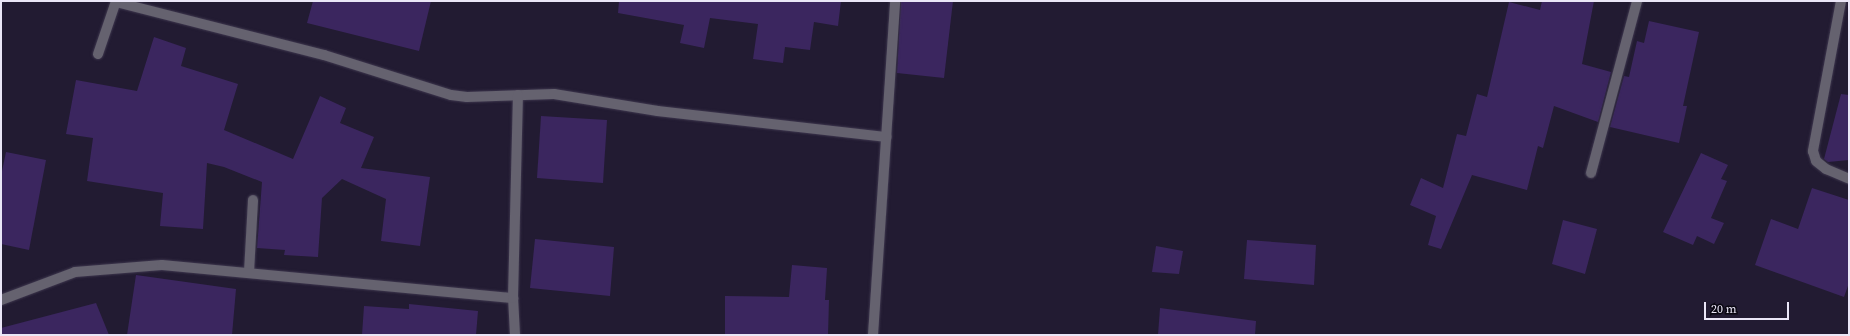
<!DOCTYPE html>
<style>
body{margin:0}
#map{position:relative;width:1850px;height:336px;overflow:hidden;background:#221b32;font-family:"Source Serif 4",serif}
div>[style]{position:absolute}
.building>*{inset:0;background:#3b265f}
.roads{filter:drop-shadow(0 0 1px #3e374e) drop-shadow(0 0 1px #3e374e)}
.street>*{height:10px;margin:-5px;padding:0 5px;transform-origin:5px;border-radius:5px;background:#65626f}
span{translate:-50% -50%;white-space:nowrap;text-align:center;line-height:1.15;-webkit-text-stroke:3px #0a0712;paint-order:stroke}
.frame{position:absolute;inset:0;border:2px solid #eae6f7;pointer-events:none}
.scale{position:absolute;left:1704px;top:302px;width:85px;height:18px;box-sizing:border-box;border:2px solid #eae6f7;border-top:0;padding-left:5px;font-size:12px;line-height:14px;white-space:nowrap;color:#eae6f7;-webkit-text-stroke:3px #0a0712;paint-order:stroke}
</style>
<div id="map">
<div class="building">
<i style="clip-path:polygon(313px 1px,431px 1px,419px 51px,307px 23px)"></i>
<i style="clip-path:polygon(619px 1px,841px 1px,838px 26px,814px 22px,810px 50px,785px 47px,783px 63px,753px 59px,758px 24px,710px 18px,704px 48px,680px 43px,684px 25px,618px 13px)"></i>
<i style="clip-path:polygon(901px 1px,953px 1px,944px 78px,897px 73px)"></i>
<i style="clip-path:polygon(1542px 1px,1594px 1px,1582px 64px,1611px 72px,1598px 122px,1554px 106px,1543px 148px,1538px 146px,1527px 190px,1472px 175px,1441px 249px,1428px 245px,1436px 216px,1410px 205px,1421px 178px,1443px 188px,1457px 134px,1466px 136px,1477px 94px,1487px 97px,1509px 2px,1540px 10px)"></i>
<i style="clip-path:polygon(1649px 21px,1699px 32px,1683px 106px,1687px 106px,1679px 143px,1610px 127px,1624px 76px,1629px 77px,1637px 41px,1644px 43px)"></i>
<i style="clip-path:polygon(154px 37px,186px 48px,181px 66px,238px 84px,224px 130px,293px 159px,320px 96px,346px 108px,340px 123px,374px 137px,361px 168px,430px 177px,420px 246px,381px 241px,386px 199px,342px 179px,322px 198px,318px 257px,284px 255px,285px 250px,257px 248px,262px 182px,224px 167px,207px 163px,203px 229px,160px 226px,163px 193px,87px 181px,93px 138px,66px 134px,76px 80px,137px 91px)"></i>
<i style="clip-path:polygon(1841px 94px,1849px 95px,1849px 160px,1828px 162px,1824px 159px)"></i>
<i style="clip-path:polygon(541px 116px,607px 120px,603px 183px,537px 178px)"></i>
<i style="clip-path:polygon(6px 152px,46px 160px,29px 250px,1px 244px,1px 176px)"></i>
<i style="clip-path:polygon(1701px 153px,1728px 165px,1721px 179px,1727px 181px,1711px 218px,1724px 223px,1714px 244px,1697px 236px,1693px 245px,1663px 232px)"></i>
<i style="clip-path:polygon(1812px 188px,1849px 200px,1849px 283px,1844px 297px,1755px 265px,1771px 219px,1798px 229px)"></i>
<i style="clip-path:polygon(1563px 220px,1597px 229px,1585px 274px,1552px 264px)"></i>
<i style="clip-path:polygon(535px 239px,614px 247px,610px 296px,530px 288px)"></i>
<i style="clip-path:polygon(1247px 240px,1316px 245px,1314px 285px,1244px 279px)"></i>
<i style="clip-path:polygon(1156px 246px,1183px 251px,1179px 274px,1152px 272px)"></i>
<i style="clip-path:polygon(792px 265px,827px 268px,825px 300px,829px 300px,828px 335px,725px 335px,725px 296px,789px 297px)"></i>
<i style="clip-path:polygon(136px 275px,236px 289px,232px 335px,127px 335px)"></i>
<i style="clip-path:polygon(96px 303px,109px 335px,1px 335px,1px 328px)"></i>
<i style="clip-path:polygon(409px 304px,478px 311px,476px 335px,362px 335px,364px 306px,409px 309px)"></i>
<i style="clip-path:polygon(1160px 308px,1256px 321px,1255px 335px,1158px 335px)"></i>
</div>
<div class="roads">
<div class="street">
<i style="left:1841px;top:1px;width:153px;rotate:100.6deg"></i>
<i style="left:1813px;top:151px;width:10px;rotate:73deg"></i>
<i style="left:1816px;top:161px;width:13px;rotate:39deg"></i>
<i style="left:1826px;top:169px;width:25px;rotate:23deg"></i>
<i style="left:116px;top:2px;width:215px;rotate:14.3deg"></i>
<i style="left:324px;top:55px;width:133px;rotate:17.5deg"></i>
<i style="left:451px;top:95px;width:16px;rotate:7deg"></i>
<i style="left:467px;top:97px;width:87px;rotate:-2deg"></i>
<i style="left:554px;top:94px;width:105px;rotate:9.3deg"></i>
<i style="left:658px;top:111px;width:230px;rotate:6.5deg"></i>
<i style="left:98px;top:54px;width:56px;rotate:-71.2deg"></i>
<i style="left:1591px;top:173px;width:178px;rotate:-75deg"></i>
<i style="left:249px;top:272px;width:72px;rotate:-86.8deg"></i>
<i style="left:1px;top:300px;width:79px;rotate:-20.7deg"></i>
<i style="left:75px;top:272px;width:87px;rotate:-4.6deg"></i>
<i style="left:162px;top:265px;width:353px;rotate:5.4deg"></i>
<i style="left:515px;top:335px;width:37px;rotate:-93deg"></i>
<i style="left:513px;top:298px;width:203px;rotate:-88.6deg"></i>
<i style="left:873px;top:335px;width:335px;rotate:-86.2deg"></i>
</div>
</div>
<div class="frame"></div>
<div class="scale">20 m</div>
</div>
